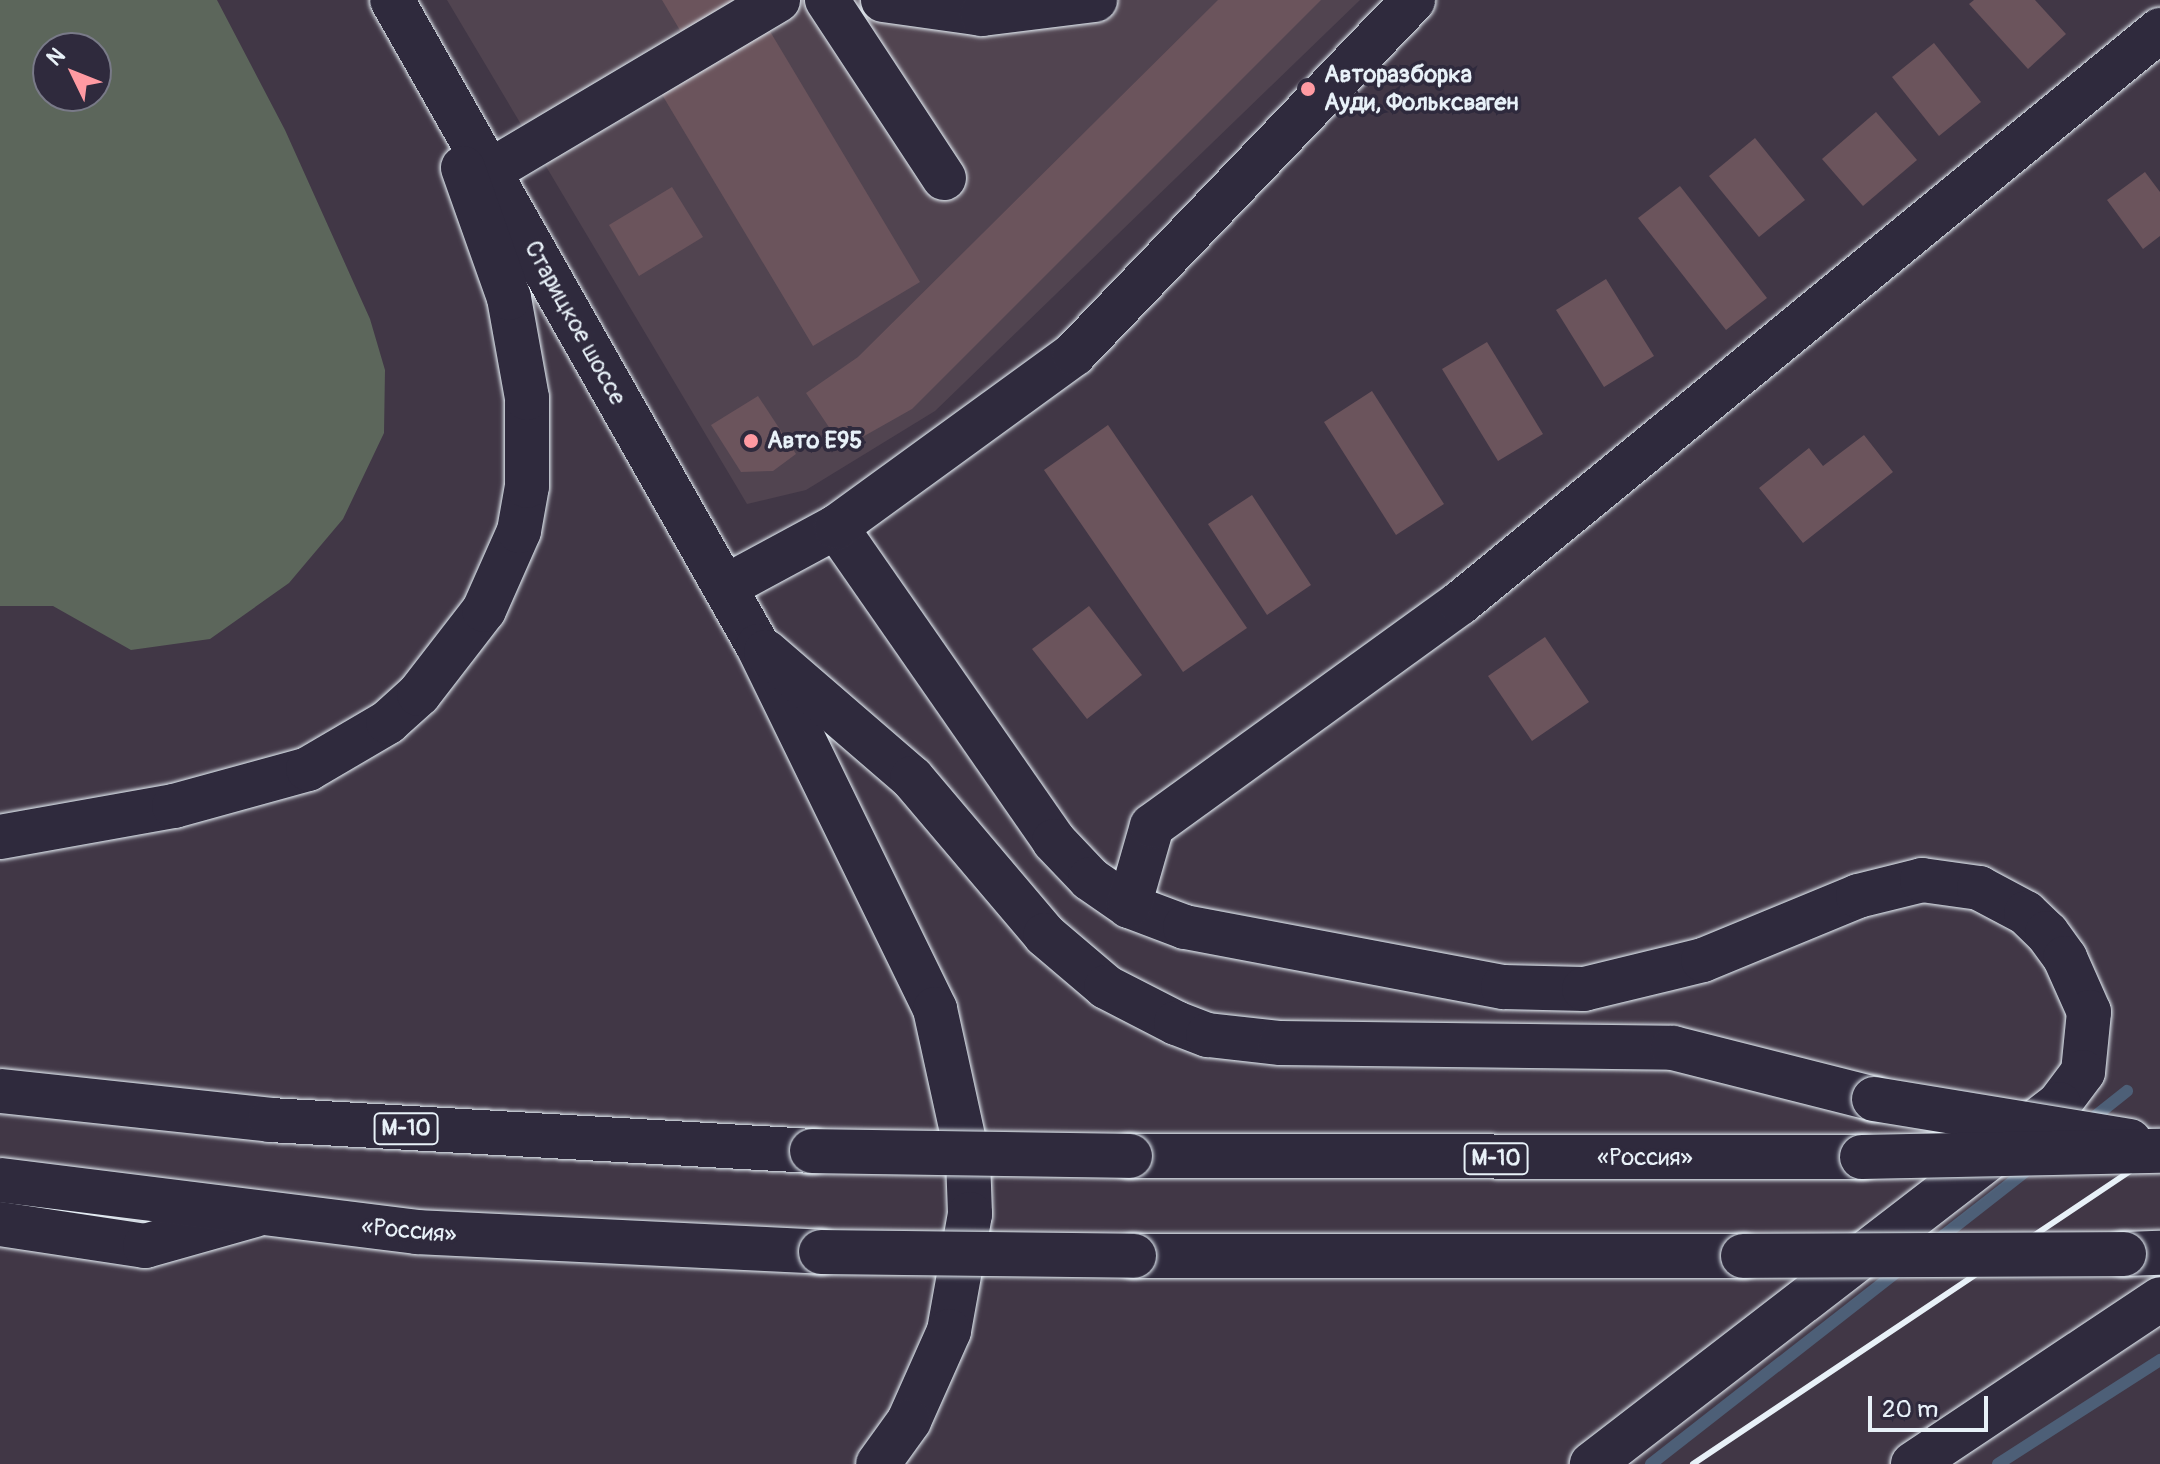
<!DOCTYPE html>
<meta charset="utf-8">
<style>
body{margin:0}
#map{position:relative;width:2160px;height:1464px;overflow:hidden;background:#413746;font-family:Pangolin,sans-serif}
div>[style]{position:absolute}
.built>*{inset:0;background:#514450}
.green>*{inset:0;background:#5c665b}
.stream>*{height:12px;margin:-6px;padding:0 6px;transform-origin:6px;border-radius:6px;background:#4d5f77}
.building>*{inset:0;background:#6b545c}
.roads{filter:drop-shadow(0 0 2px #e8f1f8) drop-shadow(0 0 2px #e8f1f8)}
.minor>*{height:44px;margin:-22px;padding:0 22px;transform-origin:22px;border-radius:22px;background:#2f2a3d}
.major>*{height:44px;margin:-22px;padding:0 22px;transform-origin:22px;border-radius:22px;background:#2f2a3d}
.highway>*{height:44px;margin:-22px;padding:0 22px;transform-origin:22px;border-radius:22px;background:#2f2a3d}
.rail>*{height:6px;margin:-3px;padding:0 3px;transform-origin:3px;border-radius:3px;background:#e8f1f8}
.bridges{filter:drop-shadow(0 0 2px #e8f1f8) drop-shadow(0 0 2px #e8f1f8)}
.major-bridge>*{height:44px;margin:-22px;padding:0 22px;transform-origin:22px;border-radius:22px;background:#2f2a3d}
.highway-bridge>*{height:44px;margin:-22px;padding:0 22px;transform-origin:22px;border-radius:22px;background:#2f2a3d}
.dots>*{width:22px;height:22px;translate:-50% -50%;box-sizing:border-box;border:4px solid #2f2a3d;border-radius:50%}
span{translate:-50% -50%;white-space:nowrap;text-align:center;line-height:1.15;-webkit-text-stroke:7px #2f2a3d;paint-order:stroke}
.shield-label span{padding:2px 6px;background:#2f2a3d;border:2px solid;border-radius:6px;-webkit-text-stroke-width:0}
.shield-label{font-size:22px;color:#e8f1f8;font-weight:700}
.poi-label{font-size:24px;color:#e8f1f8;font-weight:700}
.left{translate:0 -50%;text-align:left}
.street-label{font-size:24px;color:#e8f1f8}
.north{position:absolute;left:32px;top:32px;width:80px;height:80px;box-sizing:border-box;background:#2f2a3d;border:2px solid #797a88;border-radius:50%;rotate:313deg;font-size:22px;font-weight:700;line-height:32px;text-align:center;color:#e8f1f8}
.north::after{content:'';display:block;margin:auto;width:28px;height:36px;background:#ff9aa2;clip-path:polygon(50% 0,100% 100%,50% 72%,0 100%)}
.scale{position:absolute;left:1868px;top:1396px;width:120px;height:36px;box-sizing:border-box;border:4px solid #e8f1f8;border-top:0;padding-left:10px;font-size:24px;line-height:28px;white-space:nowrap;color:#e8f1f8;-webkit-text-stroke:6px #2f2a3d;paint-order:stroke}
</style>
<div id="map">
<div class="built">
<i style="clip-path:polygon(447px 0,1360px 0,935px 411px,806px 490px,747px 504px)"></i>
</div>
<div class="green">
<i style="clip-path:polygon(evenodd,0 0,217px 0,285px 130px,370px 319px,385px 370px,384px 433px,343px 519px,289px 583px,210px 639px,131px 650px,53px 606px,0 606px,0 0,96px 48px,96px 96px,48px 96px,48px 48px,96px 48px)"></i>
</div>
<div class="stream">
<i style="left:2088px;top:1122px;width:50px;rotate:-38.5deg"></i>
<i style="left:1934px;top:1243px;width:122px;rotate:-38deg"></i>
<i style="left:1651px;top:1464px;width:317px;rotate:-38deg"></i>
<i style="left:1998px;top:1464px;width:193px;rotate:-32.7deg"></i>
</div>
<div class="building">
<i style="clip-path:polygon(662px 0,734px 0,681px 32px)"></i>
<i style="clip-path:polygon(1218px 0,1321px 0,912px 409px,843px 448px,806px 393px,858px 357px)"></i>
<i style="clip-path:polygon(1974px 0,2035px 0,2066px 34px,2028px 69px,1969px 4px)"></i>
<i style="clip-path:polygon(768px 28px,920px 282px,813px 346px,661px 93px)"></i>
<i style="clip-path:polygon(1934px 43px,1981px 102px,1939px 136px,1892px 77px)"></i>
<i style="clip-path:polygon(1876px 112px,1917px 160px,1863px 206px,1822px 159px)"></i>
<i style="clip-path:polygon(1755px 138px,1805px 200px,1759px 237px,1709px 176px)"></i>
<i style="clip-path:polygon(2145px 172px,2160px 192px,2160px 236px,2143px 249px,2107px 200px)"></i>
<i style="clip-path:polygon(1680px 186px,1767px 298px,1726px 330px,1638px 218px)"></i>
<i style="clip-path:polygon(672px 187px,703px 237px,639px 276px,609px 225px)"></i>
<i style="clip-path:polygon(1606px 279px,1654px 356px,1604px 387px,1556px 310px)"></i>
<i style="clip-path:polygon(1487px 342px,1543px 434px,1498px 461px,1442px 369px)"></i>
<i style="clip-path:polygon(1372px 391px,1444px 504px,1396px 535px,1324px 422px)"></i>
<i style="clip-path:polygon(758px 396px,796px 454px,773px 471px,741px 472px,711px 425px)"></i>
<i style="clip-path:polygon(1108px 425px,1247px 628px,1183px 672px,1044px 470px)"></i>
<i style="clip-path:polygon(1864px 435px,1893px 472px,1803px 543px,1759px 488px,1809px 448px,1823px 466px)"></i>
<i style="clip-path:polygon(1252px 495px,1311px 585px,1267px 615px,1208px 524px)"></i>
<i style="clip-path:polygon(1089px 606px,1142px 675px,1087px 719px,1032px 649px)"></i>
<i style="clip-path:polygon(1545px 637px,1589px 702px,1532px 741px,1488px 676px)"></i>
</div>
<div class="roads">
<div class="minor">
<i style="left:827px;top:0;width:213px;rotate:56.7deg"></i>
<i style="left:883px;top:0;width:100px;rotate:8deg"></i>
<i style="left:982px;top:14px;width:114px;rotate:-7.1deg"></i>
<i style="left:490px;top:171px;width:335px;rotate:-30.7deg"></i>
<i style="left:836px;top:527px;width:382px;rotate:55.2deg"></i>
<i style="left:1054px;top:841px;width:52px;rotate:46.5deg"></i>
<i style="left:1090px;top:879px;width:47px;rotate:34.7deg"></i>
<i style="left:1129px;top:906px;width:60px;rotate:20.6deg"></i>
<i style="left:1185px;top:927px;width:324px;rotate:10.7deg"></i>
<i style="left:1503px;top:987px;width:81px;rotate:1.4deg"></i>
<i style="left:1584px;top:989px;width:122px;rotate:-13.7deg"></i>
<i style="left:1703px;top:960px;width:168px;rotate:-22.4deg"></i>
<i style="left:1858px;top:896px;width:66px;rotate:-14deg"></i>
<i style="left:1922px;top:880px;width:58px;rotate:8deg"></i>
<i style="left:1979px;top:888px;width:53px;rotate:28deg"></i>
<i style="left:2026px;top:913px;width:29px;rotate:44deg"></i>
<i style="left:2047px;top:933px;width:31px;rotate:54deg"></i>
<i style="left:2065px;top:958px;width:59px;rotate:66deg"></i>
<i style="left:2089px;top:1012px;width:60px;rotate:95.7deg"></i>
<i style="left:2083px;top:1072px;width:40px;rotate:127deg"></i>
<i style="left:2059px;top:1104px;width:590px;rotate:142.37deg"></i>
<i style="left:725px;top:587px;width:126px;rotate:-28.4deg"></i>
<i style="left:836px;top:527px;width:294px;rotate:-36deg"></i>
<i style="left:1074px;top:354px;width:490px;rotate:-46.2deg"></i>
<i style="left:1129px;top:906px;width:83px;rotate:-74deg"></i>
<i style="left:1152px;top:826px;width:380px;rotate:-35.9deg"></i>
<i style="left:1460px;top:603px;width:905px;rotate:-39.3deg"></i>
</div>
<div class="major">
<i style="left:392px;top:0;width:742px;rotate:60.47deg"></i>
<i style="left:758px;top:646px;width:404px;rotate:64deg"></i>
<i style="left:935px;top:1009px;width:154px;rotate:77.6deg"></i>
<i style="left:968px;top:1159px;width:55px;rotate:87.9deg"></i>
<i style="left:970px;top:1214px;width:119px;rotate:100.2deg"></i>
<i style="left:949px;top:1331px;width:98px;rotate:114deg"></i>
<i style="left:909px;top:1421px;width:53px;rotate:125.8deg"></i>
<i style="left:766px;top:652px;width:193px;rotate:40.8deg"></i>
<i style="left:912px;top:778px;width:206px;rotate:49.7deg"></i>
<i style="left:1045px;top:935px;width:80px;rotate:40.4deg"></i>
<i style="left:1106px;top:987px;width:79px;rotate:27.2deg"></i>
<i style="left:1176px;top:1023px;width:34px;rotate:21deg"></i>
<i style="left:1208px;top:1035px;width:73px;rotate:6.3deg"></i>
<i style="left:1281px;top:1043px;width:392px;rotate:0.7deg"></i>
<i style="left:1673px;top:1048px;width:207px;rotate:14.2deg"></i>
<i style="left:0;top:837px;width:177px;rotate:-10.1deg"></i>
<i style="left:174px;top:806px;width:139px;rotate:-15.4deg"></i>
<i style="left:308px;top:769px;width:93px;rotate:-30.4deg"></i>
<i style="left:388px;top:722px;width:42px;rotate:-42.1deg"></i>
<i style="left:419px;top:694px;width:106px;rotate:-52.3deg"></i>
<i style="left:484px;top:610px;width:86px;rotate:-66.1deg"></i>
<i style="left:519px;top:531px;width:46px;rotate:-79.9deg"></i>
<i style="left:527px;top:486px;width:88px;rotate:-90deg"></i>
<i style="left:527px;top:398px;width:102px;rotate:-100.2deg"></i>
<i style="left:509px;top:298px;width:138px;rotate:-109.5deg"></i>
<i style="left:0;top:1224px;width:147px;rotate:8.6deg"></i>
<i style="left:145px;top:1246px;width:114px;rotate:-15.7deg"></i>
<i style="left:1913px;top:1464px;width:297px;rotate:-33.7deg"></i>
</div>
<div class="highway">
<i style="left:0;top:1091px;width:272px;rotate:6.1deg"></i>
<i style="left:270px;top:1120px;width:543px;rotate:3.27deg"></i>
<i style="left:1130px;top:1156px;width:732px;rotate:0.08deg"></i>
<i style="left:0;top:1180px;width:420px;rotate:7.1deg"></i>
<i style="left:417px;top:1232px;width:404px;rotate:2.8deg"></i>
<i style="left:2124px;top:1254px;width:36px;rotate:-2deg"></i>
<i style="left:1134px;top:1256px;width:609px"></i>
</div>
</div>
<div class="rail">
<i style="left:1693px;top:1464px;width:562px;rotate:-33.83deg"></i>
</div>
<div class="bridges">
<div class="major-bridge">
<i style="left:1874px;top:1099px;width:259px;rotate:9.3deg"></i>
</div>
<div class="highway-bridge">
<i style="left:812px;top:1151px;width:318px;rotate:0.9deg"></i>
<i style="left:1862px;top:1157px;width:298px;rotate:-1.2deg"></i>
<i style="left:821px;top:1252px;width:313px;rotate:0.7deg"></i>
<i style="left:1743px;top:1256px;width:381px;rotate:-0.3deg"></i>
</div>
</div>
<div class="dots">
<i style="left:1308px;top:89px;background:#ff9aa2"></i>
<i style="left:751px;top:441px;background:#ff9aa2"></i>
</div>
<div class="shield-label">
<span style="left:406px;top:1129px">М-10</span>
<span style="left:1496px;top:1159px">М-10</span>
</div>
<div class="poi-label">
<span class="left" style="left:1324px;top:89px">Авторазборка<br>Ауди, Фольксваген</span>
<span class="left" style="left:767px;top:441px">Авто E95</span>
</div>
<div class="street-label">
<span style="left:575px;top:323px;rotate:61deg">Старицкое шоссе</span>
<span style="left:1645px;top:1158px">«Россия»</span>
<span style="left:409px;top:1231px;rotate:5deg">«Россия»</span>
</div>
<div class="north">N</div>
<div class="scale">20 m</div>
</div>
